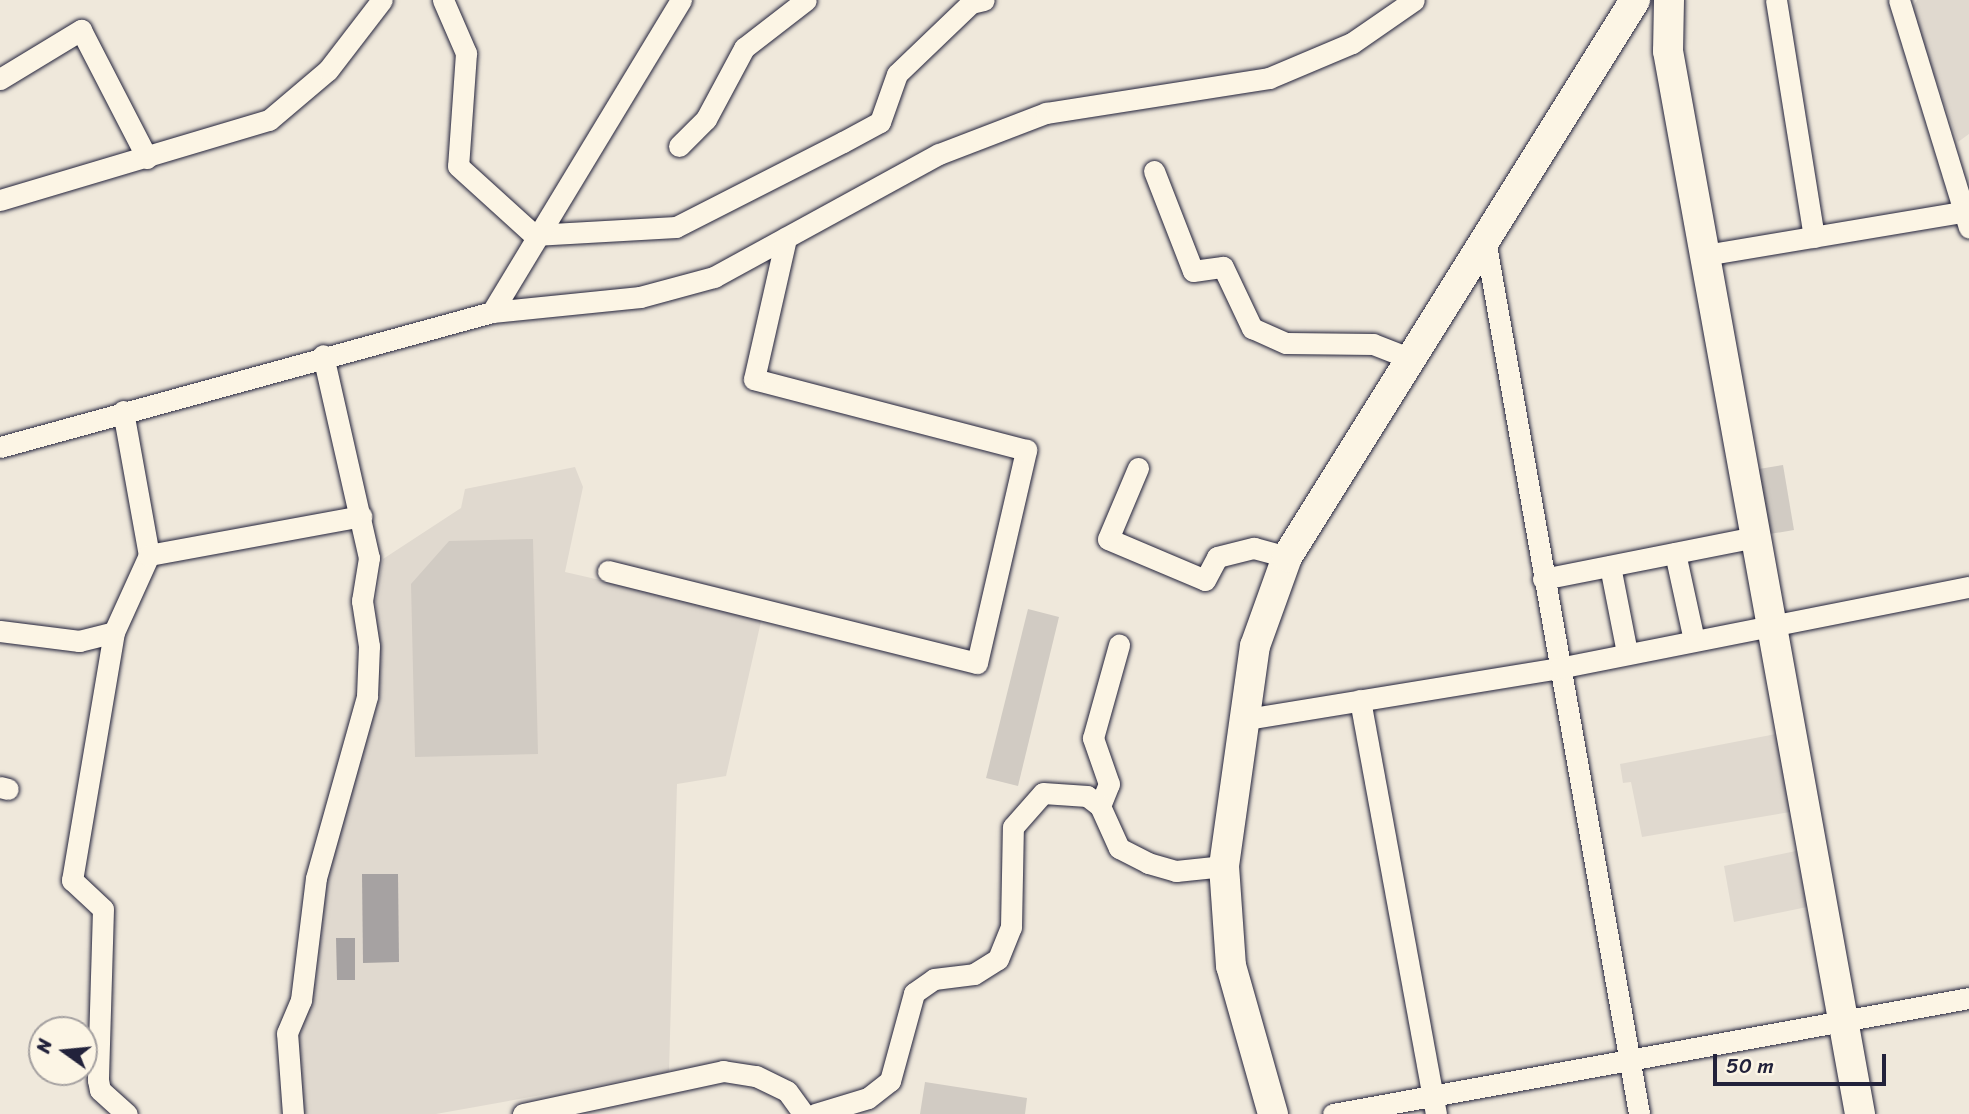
<!DOCTYPE html>
<style>
body{margin:0}
#map{position:relative;width:1969px;height:1114px;overflow:hidden;background:#efe8db;font-family:Sriracha,sans-serif}
div>[style]{position:absolute}
.built>*{inset:0;background:#e0d9cf}
.green>*{inset:0;background:#d1cbc3}
.water>*{inset:0;background:#a6a2a2}
.roads{filter:drop-shadow(0 0 2px #22223b) drop-shadow(0 0 2px #22223b)}
.street>*{height:21px;margin:-10.5px;padding:0 10.5px;transform-origin:10.5px;border-radius:10.5px;background:#fcf5e5}
.secondary>*{height:30px;margin:-15px;padding:0 15px;transform-origin:15px;border-radius:15px;background:#fcf5e5}
span{translate:-50% -50%;white-space:nowrap;text-align:center;line-height:1.15;-webkit-text-stroke:5px #fcf5e5;paint-order:stroke}
.north{position:absolute;left:28px;top:1016px;width:70px;height:70px;box-sizing:border-box;background:#fcf5e5;border:2px solid #a5a1a1;border-radius:50%;rotate:285deg;font-size:19px;font-weight:700;line-height:28px;text-align:center;color:#22223b}
.north::after{content:'';display:block;margin:auto;width:24px;height:32px;background:#22223b;clip-path:polygon(50% 0,100% 100%,50% 72%,0 100%)}
.scale{position:absolute;left:1713px;top:1054px;width:173px;height:32px;box-sizing:border-box;border:4px solid #22223b;border-top:0;padding-left:9px;font-size:21px;line-height:24px;white-space:nowrap;color:#22223b;-webkit-text-stroke:5px #fcf5e5;paint-order:stroke}
</style>
<div id="map">
<div class="built">
<i style="clip-path:polygon(1917px 0,1969px 0,1969px 134px,1958px 142px,1911px 9px)"></i>
<i style="clip-path:polygon(575px 467px,583px 487px,565px 572px,762px 617px,726px 776px,677px 784px,669px 1072px,436px 1114px,300px 1114px,291px 1031px,316px 981px,327px 876px,379px 698px,376px 600px,383px 559px,461px 508px,465px 489px)"></i>
<i style="clip-path:polygon(1776px 734px,1790px 812px,1642px 837px,1631px 782px,1623px 783px,1620px 764px)"></i>
<i style="clip-path:polygon(1796px 851px,1807px 907px,1734px 922px,1724px 866px)"></i>
</div>
<div class="green">
<i style="clip-path:polygon(1783px 465px,1794px 530px,1764px 535px,1753px 470px)"></i>
<i style="clip-path:polygon(533px 539px,538px 754px,415px 757px,411px 584px,449px 541px)"></i>
<i style="clip-path:polygon(1028px 609px,1059px 617px,1018px 786px,986px 778px)"></i>
<i style="clip-path:polygon(925px 1082px,1027px 1098px,1025px 1114px,920px 1114px)"></i>
</div>
<div class="water">
<i style="clip-path:polygon(362px 874px,398px 874px,399px 962px,363px 963px)"></i>
<i style="clip-path:polygon(336px 938px,355px 938px,355px 980px,337px 980px)"></i>
</div>
<div class="roads">
<div class="street">
<i style="left:443px;top:0;width:58px;rotate:66.5deg"></i>
<i style="left:466px;top:53px;width:113px;rotate:94deg"></i>
<i style="left:458px;top:166px;width:103px;rotate:42.2deg"></i>
<i style="left:534px;top:235px;width:142px;rotate:-3.2deg"></i>
<i style="left:676px;top:227px;width:187px;rotate:-27deg"></i>
<i style="left:843px;top:142px;width:42px;rotate:-28.4deg"></i>
<i style="left:880px;top:122px;width:51px;rotate:-70.5deg"></i>
<i style="left:897px;top:74px;width:103px;rotate:-43.8deg"></i>
<i style="left:971px;top:3px;width:13px;rotate:-13deg"></i>
<i style="left:1776px;top:0;width:240px;rotate:80.9deg"></i>
<i style="left:1899px;top:0;width:238px;rotate:72.9deg"></i>
<i style="left:0;top:79px;width:95px;rotate:-31.2deg"></i>
<i style="left:81px;top:30px;width:144px;rotate:62.7deg"></i>
<i style="left:679px;top:146px;width:38px;rotate:-45deg"></i>
<i style="left:706px;top:119px;width:81px;rotate:-61.8deg"></i>
<i style="left:744px;top:48px;width:78px;rotate:-37.7deg"></i>
<i style="left:1154px;top:171px;width:107px;rotate:68.7deg"></i>
<i style="left:1193px;top:271px;width:30px;rotate:-8deg"></i>
<i style="left:1223px;top:267px;width:68px;rotate:64.6deg"></i>
<i style="left:1252px;top:328px;width:37px;rotate:24deg"></i>
<i style="left:1286px;top:343px;width:87px;rotate:0.7deg"></i>
<i style="left:1373px;top:344px;width:44px;rotate:21.3deg"></i>
<i style="left:0;top:200px;width:281px;rotate:-16.6deg"></i>
<i style="left:269px;top:120px;width:77px;rotate:-40.3deg"></i>
<i style="left:328px;top:70px;width:88px;rotate:-52.4deg"></i>
<i style="left:1486px;top:245px;width:882px;rotate:80.01deg"></i>
<i style="left:1705px;top:255px;width:261px;rotate:-9.5deg"></i>
<i style="left:492px;top:312px;width:365px;rotate:-58.8deg"></i>
<i style="left:123px;top:411px;width:146px;rotate:79.8deg"></i>
<i style="left:149px;top:555px;width:85px;rotate:114.4deg"></i>
<i style="left:114px;top:632px;width:252px;rotate:99.6deg"></i>
<i style="left:72px;top:880px;width:42px;rotate:43.1deg"></i>
<i style="left:103px;top:909px;width:171px;rotate:91.7deg"></i>
<i style="left:98px;top:1080px;width:10px;rotate:79deg"></i>
<i style="left:100px;top:1090px;width:36px;rotate:42deg"></i>
<i style="left:0;top:447px;width:510px;rotate:-15.34deg"></i>
<i style="left:492px;top:312px;width:149px;rotate:-5.8deg"></i>
<i style="left:640px;top:297px;width:77px;rotate:-15.1deg"></i>
<i style="left:714px;top:277px;width:256px;rotate:-28.7deg"></i>
<i style="left:939px;top:154px;width:115px;rotate:-21deg"></i>
<i style="left:1046px;top:113px;width:226px;rotate:-8.9deg"></i>
<i style="left:1269px;top:78px;width:90px;rotate:-22.9deg"></i>
<i style="left:1352px;top:43px;width:75px;rotate:-34.7deg"></i>
<i style="left:1138px;top:468px;width:77px;rotate:112.9deg"></i>
<i style="left:1108px;top:539px;width:105px;rotate:22.9deg"></i>
<i style="left:1205px;top:580px;width:26px;rotate:-62deg"></i>
<i style="left:1217px;top:557px;width:38px;rotate:-14deg"></i>
<i style="left:1254px;top:548px;width:34px;rotate:15deg"></i>
<i style="left:1675px;top:553px;width:89px;rotate:77.7deg"></i>
<i style="left:149px;top:555px;width:216px;rotate:-10.4deg"></i>
<i style="left:1610px;top:566px;width:89px;rotate:78.9deg"></i>
<i style="left:608px;top:571px;width:380px;rotate:14deg"></i>
<i style="left:977px;top:663px;width:219px;rotate:-77deg"></i>
<i style="left:1026px;top:450px;width:281px;rotate:-165.4deg"></i>
<i style="left:754px;top:379px;width:145px;rotate:-77.2deg"></i>
<i style="left:1543px;top:579px;width:217px;rotate:-11.2deg"></i>
<i style="left:0;top:631px;width:80px;rotate:7.2deg"></i>
<i style="left:79px;top:641px;width:36px;rotate:-14deg"></i>
<i style="left:1360px;top:700px;width:421px;rotate:79.6deg"></i>
<i style="left:1241px;top:720px;width:322px;rotate:-9.3deg"></i>
<i style="left:1559px;top:668px;width:418px;rotate:-11.2deg"></i>
<i style="left:0;top:787px;width:8px;rotate:14deg"></i>
<i style="left:1100px;top:806px;width:24px;rotate:-68deg"></i>
<i style="left:1109px;top:784px;width:49px;rotate:-109.2deg"></i>
<i style="left:1093px;top:738px;width:97px;rotate:-74.4deg"></i>
<i style="left:293px;top:1114px;width:81px;rotate:-94.2deg"></i>
<i style="left:287px;top:1033px;width:36px;rotate:-67deg"></i>
<i style="left:301px;top:1000px;width:123px;rotate:-83deg"></i>
<i style="left:316px;top:878px;width:189px;rotate:-74.3deg"></i>
<i style="left:367px;top:696px;width:50px;rotate:-87.7deg"></i>
<i style="left:369px;top:646px;width:46px;rotate:-98.8deg"></i>
<i style="left:362px;top:601px;width:44px;rotate:-80.8deg"></i>
<i style="left:369px;top:558px;width:208px;rotate:-102.8deg"></i>
<i style="left:523px;top:1114px;width:205px;rotate:-12.1deg"></i>
<i style="left:723px;top:1071px;width:33px;rotate:9deg"></i>
<i style="left:756px;top:1076px;width:34px;rotate:26deg"></i>
<i style="left:787px;top:1091px;width:29px;rotate:54deg"></i>
<i style="left:815px;top:1114px;width:55px;rotate:-16.8deg"></i>
<i style="left:868px;top:1098px;width:28px;rotate:-38deg"></i>
<i style="left:890px;top:1081px;width:91px;rotate:-74.7deg"></i>
<i style="left:914px;top:993px;width:24px;rotate:-35deg"></i>
<i style="left:934px;top:979px;width:40px;rotate:-7.1deg"></i>
<i style="left:974px;top:974px;width:28px;rotate:-32deg"></i>
<i style="left:998px;top:959px;width:35px;rotate:-68deg"></i>
<i style="left:1011px;top:927px;width:100px;rotate:-88.9deg"></i>
<i style="left:1013px;top:827px;width:45px;rotate:-48.6deg"></i>
<i style="left:1043px;top:793px;width:44px;rotate:3.9deg"></i>
<i style="left:1087px;top:796px;width:16px;rotate:38deg"></i>
<i style="left:1100px;top:806px;width:46px;rotate:65.7deg"></i>
<i style="left:1119px;top:848px;width:33px;rotate:27deg"></i>
<i style="left:1148px;top:863px;width:29px;rotate:16deg"></i>
<i style="left:1176px;top:871px;width:48px;rotate:-5.9deg"></i>
<i style="left:1333px;top:1114px;width:646px;rotate:-10.34deg"></i>
</div>
<div class="secondary">
<i style="left:1669px;top:0;width:51px;rotate:91.1deg"></i>
<i style="left:1668px;top:51px;width:1080px;rotate:79.76deg"></i>
<i style="left:1273px;top:1114px;width:154px;rotate:-105.8deg"></i>
<i style="left:1231px;top:966px;width:100px;rotate:-94deg"></i>
<i style="left:1224px;top:866px;width:222px;rotate:-82deg"></i>
<i style="left:1255px;top:646px;width:95px;rotate:-70.2deg"></i>
<i style="left:1287px;top:557px;width:657px;rotate:-58deg"></i>
</div>
</div>
<div class="north">N</div>
<div class="scale">50 m</div>
</div>
